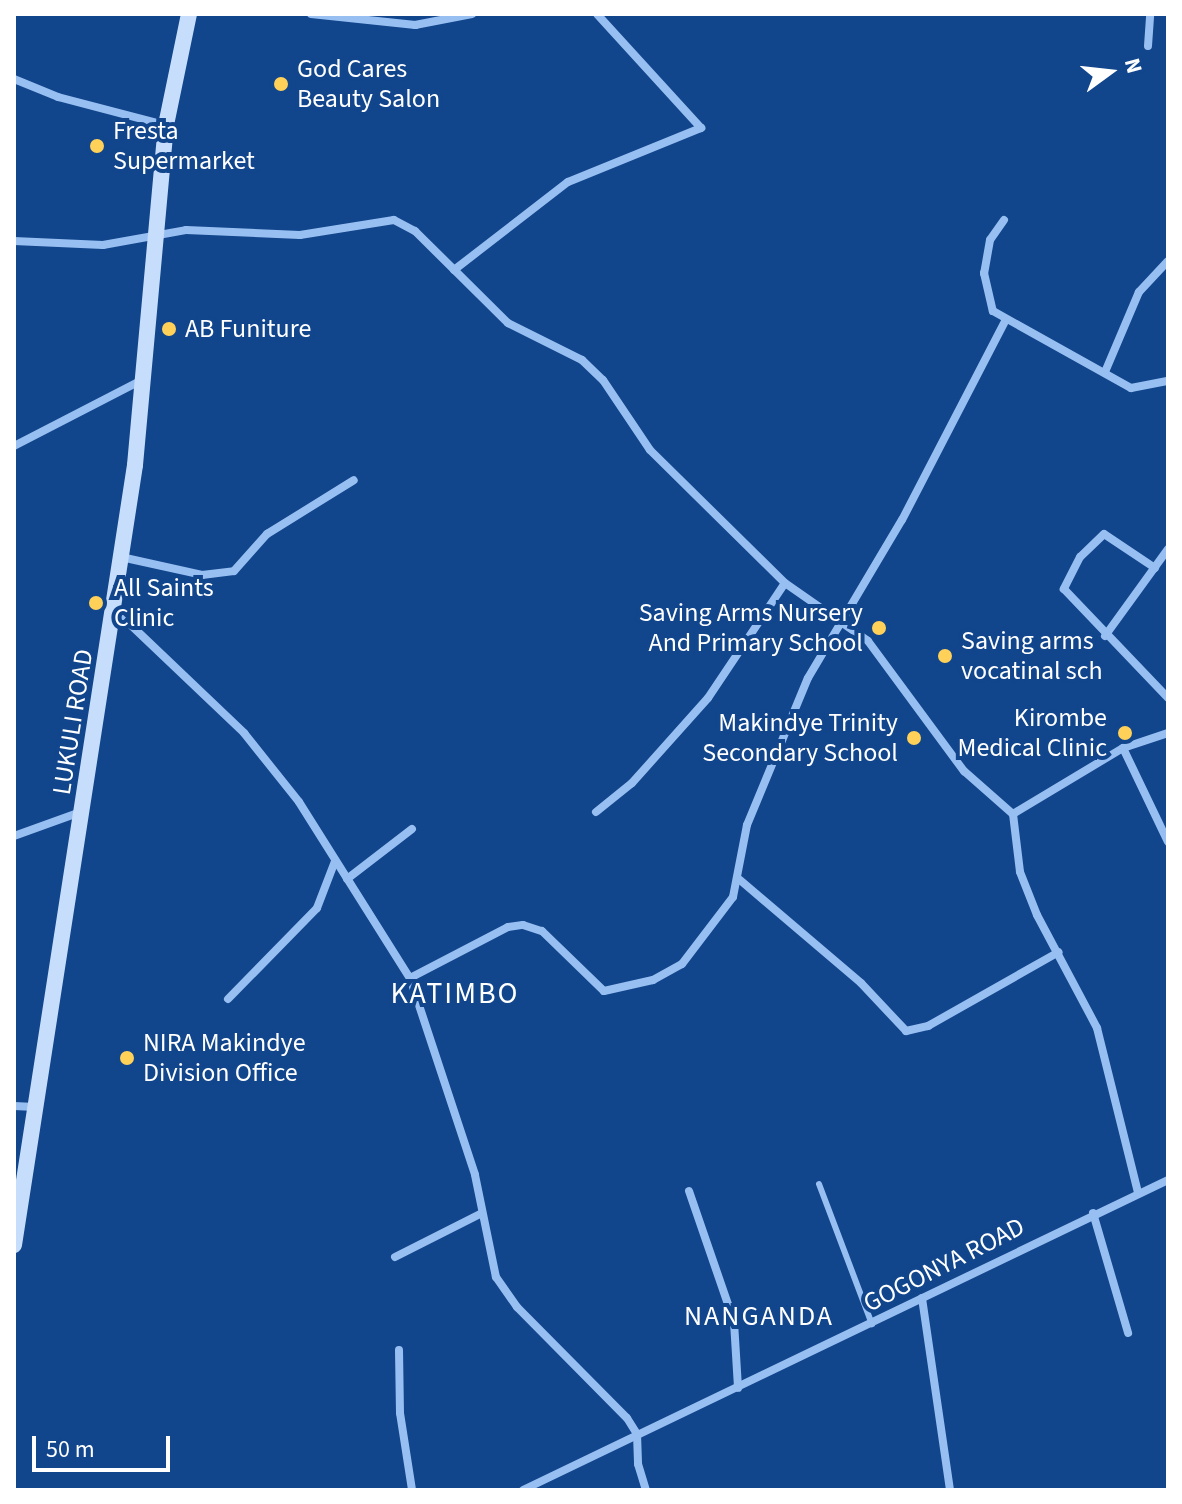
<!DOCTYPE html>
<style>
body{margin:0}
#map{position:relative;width:1182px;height:1504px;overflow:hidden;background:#11458c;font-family:"Source Sans 3",sans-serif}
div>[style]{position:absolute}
.lane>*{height:6px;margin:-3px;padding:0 3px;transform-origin:3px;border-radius:3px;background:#98bff2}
.street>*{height:8px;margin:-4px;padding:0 4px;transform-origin:4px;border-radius:4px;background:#98bff2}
.secondary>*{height:16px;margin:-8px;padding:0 8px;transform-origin:8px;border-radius:8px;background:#c7ddfc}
.dots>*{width:22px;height:22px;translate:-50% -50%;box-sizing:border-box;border:4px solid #11458c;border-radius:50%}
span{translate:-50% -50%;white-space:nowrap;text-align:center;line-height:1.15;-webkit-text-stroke:8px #11458c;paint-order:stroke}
.poi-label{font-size:26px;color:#fff}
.left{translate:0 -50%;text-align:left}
.right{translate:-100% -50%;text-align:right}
.street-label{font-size:26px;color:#fff}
.neighbourhood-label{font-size:28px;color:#fff;letter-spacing:2px}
.quarter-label{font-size:30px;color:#fff;letter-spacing:2px}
.frame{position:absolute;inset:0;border:16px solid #fff;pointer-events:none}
.north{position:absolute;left:1070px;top:32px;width:80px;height:80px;-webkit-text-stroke:6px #11458c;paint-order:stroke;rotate:75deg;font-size:22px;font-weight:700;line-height:32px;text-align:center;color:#fff}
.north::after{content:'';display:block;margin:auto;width:28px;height:36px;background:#fff;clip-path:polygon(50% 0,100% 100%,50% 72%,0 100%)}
.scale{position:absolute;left:32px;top:1436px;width:138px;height:36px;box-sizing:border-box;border:4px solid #fff;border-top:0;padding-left:10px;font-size:24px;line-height:28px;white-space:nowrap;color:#fff;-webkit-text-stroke:6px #11458c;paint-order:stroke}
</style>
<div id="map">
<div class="lane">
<i style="left:819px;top:1184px;width:150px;rotate:69.3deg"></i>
</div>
<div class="street">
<i style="left:311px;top:14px;width:105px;rotate:6deg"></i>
<i style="left:415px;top:25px;width:58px;rotate:-10.9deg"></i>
<i style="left:1148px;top:46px;width:32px;rotate:-86deg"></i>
<i style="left:14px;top:79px;width:48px;rotate:22.2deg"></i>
<i style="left:58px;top:97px;width:111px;rotate:14.7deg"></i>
<i style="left:1004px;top:220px;width:24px;rotate:125deg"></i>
<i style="left:990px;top:240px;width:34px;rotate:100deg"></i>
<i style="left:984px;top:273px;width:39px;rotate:77deg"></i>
<i style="left:993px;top:311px;width:158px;rotate:29.2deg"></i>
<i style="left:1131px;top:388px;width:38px;rotate:-11deg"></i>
<i style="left:14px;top:241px;width:89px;rotate:2.6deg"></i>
<i style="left:103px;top:245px;width:84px;rotate:-10.2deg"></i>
<i style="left:186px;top:230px;width:114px;rotate:2.5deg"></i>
<i style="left:300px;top:235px;width:95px;rotate:-9.1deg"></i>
<i style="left:394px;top:220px;width:24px;rotate:28deg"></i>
<i style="left:415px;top:231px;width:131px;rotate:44.7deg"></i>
<i style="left:508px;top:323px;width:83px;rotate:26.6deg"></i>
<i style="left:582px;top:360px;width:29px;rotate:44deg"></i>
<i style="left:603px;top:380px;width:84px;rotate:56.1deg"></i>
<i style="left:650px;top:450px;width:190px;rotate:44.6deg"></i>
<i style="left:785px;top:583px;width:101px;rotate:34.9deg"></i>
<i style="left:868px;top:641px;width:162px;rotate:53.6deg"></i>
<i style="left:964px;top:771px;width:65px;rotate:41.3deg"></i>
<i style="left:1013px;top:814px;width:128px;rotate:-31deg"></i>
<i style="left:1123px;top:748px;width:47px;rotate:-18.4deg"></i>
<i style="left:454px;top:270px;width:144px;rotate:-37.7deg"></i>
<i style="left:568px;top:182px;width:144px;rotate:-22.1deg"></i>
<i style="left:701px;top:128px;width:154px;rotate:-132.4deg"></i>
<i style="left:1105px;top:372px;width:87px;rotate:-67deg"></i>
<i style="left:1139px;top:292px;width:42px;rotate:-46.9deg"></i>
<i style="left:14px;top:446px;width:144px;rotate:-27.3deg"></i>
<i style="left:121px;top:557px;width:83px;rotate:12.5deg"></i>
<i style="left:202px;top:575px;width:32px;rotate:-7deg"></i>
<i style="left:234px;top:571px;width:50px;rotate:-48.3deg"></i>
<i style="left:267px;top:534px;width:102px;rotate:-31.8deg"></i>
<i style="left:1155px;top:568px;width:61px;rotate:-146.3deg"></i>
<i style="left:1104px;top:534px;width:33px;rotate:136deg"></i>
<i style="left:1080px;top:557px;width:36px;rotate:117deg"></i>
<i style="left:1064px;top:589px;width:151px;rotate:46.3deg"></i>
<i style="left:114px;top:609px;width:180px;rotate:43.6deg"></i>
<i style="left:244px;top:733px;width:88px;rotate:51.4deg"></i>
<i style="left:299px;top:802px;width:208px;rotate:57.8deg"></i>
<i style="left:410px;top:978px;width:207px;rotate:71.7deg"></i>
<i style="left:475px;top:1175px;width:104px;rotate:78.4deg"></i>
<i style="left:496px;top:1277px;width:37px;rotate:55deg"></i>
<i style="left:517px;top:1307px;width:156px;rotate:45.3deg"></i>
<i style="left:627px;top:1418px;width:19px;rotate:58deg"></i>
<i style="left:637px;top:1434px;width:30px;rotate:88deg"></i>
<i style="left:638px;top:1464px;width:27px;rotate:73deg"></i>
<i style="left:1105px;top:636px;width:107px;rotate:-54.1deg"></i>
<i style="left:1123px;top:748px;width:104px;rotate:64.4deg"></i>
<i style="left:596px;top:812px;width:46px;rotate:-38.9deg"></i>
<i style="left:632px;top:783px;width:114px;rotate:-48.2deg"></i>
<i style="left:708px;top:698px;width:138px;rotate:-56.2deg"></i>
<i style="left:1013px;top:814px;width:58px;rotate:83.1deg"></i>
<i style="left:1020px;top:872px;width:46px;rotate:68.4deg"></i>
<i style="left:1037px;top:915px;width:128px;rotate:62deg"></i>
<i style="left:1097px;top:1028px;width:170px;rotate:76deg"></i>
<i style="left:14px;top:836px;width:73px;rotate:-19.9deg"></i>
<i style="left:347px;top:879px;width:82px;rotate:-37.6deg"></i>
<i style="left:740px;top:880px;width:159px;rotate:40.4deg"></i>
<i style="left:861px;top:983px;width:66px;rotate:46.8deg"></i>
<i style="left:906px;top:1031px;width:23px;rotate:-13deg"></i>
<i style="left:928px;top:1026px;width:150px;rotate:-29.5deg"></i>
<i style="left:410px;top:978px;width:110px;rotate:-27.5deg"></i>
<i style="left:508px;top:927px;width:15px;rotate:-8deg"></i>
<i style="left:523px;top:925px;width:20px;rotate:18deg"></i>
<i style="left:542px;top:931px;width:86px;rotate:44.1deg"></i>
<i style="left:604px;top:991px;width:50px;rotate:-12.7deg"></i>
<i style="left:653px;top:980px;width:33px;rotate:-29deg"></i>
<i style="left:682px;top:964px;width:84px;rotate:-52.7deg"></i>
<i style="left:733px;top:897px;width:73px;rotate:-79deg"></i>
<i style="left:747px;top:825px;width:159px;rotate:-67.5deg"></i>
<i style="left:808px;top:678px;width:184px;rotate:-59.3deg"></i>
<i style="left:902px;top:520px;width:224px;rotate:-62.6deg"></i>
<i style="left:228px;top:999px;width:127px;rotate:-45.6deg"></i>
<i style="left:317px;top:908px;width:50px;rotate:-69deg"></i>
<i style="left:14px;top:1106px;width:21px;rotate:3deg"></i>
<i style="left:689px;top:1191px;width:139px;rotate:71deg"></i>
<i style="left:734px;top:1322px;width:66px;rotate:86.5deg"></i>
<i style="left:1093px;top:1213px;width:125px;rotate:73.7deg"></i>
<i style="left:395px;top:1257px;width:97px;rotate:-26.8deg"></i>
<i style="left:922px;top:1298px;width:194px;rotate:81.7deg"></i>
<i style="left:399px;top:1350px;width:63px;rotate:89.1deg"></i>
<i style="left:400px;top:1413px;width:78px;rotate:81.1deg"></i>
<i style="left:523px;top:1490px;width:716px;rotate:-25.67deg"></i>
</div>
<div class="secondary">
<i style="left:14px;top:1245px;width:789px;rotate:-81.18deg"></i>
<i style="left:135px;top:465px;width:341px;rotate:-84.8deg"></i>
<i style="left:166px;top:125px;width:113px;rotate:-78.3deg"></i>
</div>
<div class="dots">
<i style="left:281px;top:84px;background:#ffd159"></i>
<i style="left:97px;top:146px;background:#ffd159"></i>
<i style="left:169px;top:329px;background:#ffd159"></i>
<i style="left:96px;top:603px;background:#ffd159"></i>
<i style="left:879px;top:628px;background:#ffd159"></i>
<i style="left:945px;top:656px;background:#ffd159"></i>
<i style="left:1125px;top:733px;background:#ffd159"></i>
<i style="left:914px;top:738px;background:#ffd159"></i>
<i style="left:127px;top:1058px;background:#ffd159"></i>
</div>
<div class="poi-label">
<span class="left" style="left:297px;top:84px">God Cares<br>Beauty Salon</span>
<span class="left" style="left:113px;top:146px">Fresta<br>Supermarket</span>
<span class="left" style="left:185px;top:329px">AB Funiture</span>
<span class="left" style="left:114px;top:603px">All Saints<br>Clinic</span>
<span class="right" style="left:863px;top:628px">Saving Arms Nursery<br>And Primary School</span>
<span class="left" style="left:961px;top:656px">Saving arms<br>vocatinal sch</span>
<span class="right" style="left:1107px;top:733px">Kirombe<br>Medical Clinic</span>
<span class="right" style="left:898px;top:738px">Makindye Trinity<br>Secondary School</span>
<span class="left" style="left:143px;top:1058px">NIRA Makindye<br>Division Office</span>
</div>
<div class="street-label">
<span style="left:73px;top:722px;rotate:-81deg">LUKULI ROAD</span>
<span style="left:944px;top:1265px;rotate:-27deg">GOGONYA ROAD</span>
</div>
<div class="neighbourhood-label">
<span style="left:759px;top:1316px">NANGANDA</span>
</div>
<div class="quarter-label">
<span style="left:455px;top:994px">KATIMBO</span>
</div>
<div class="frame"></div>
<div class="north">N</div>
<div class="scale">50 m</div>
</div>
